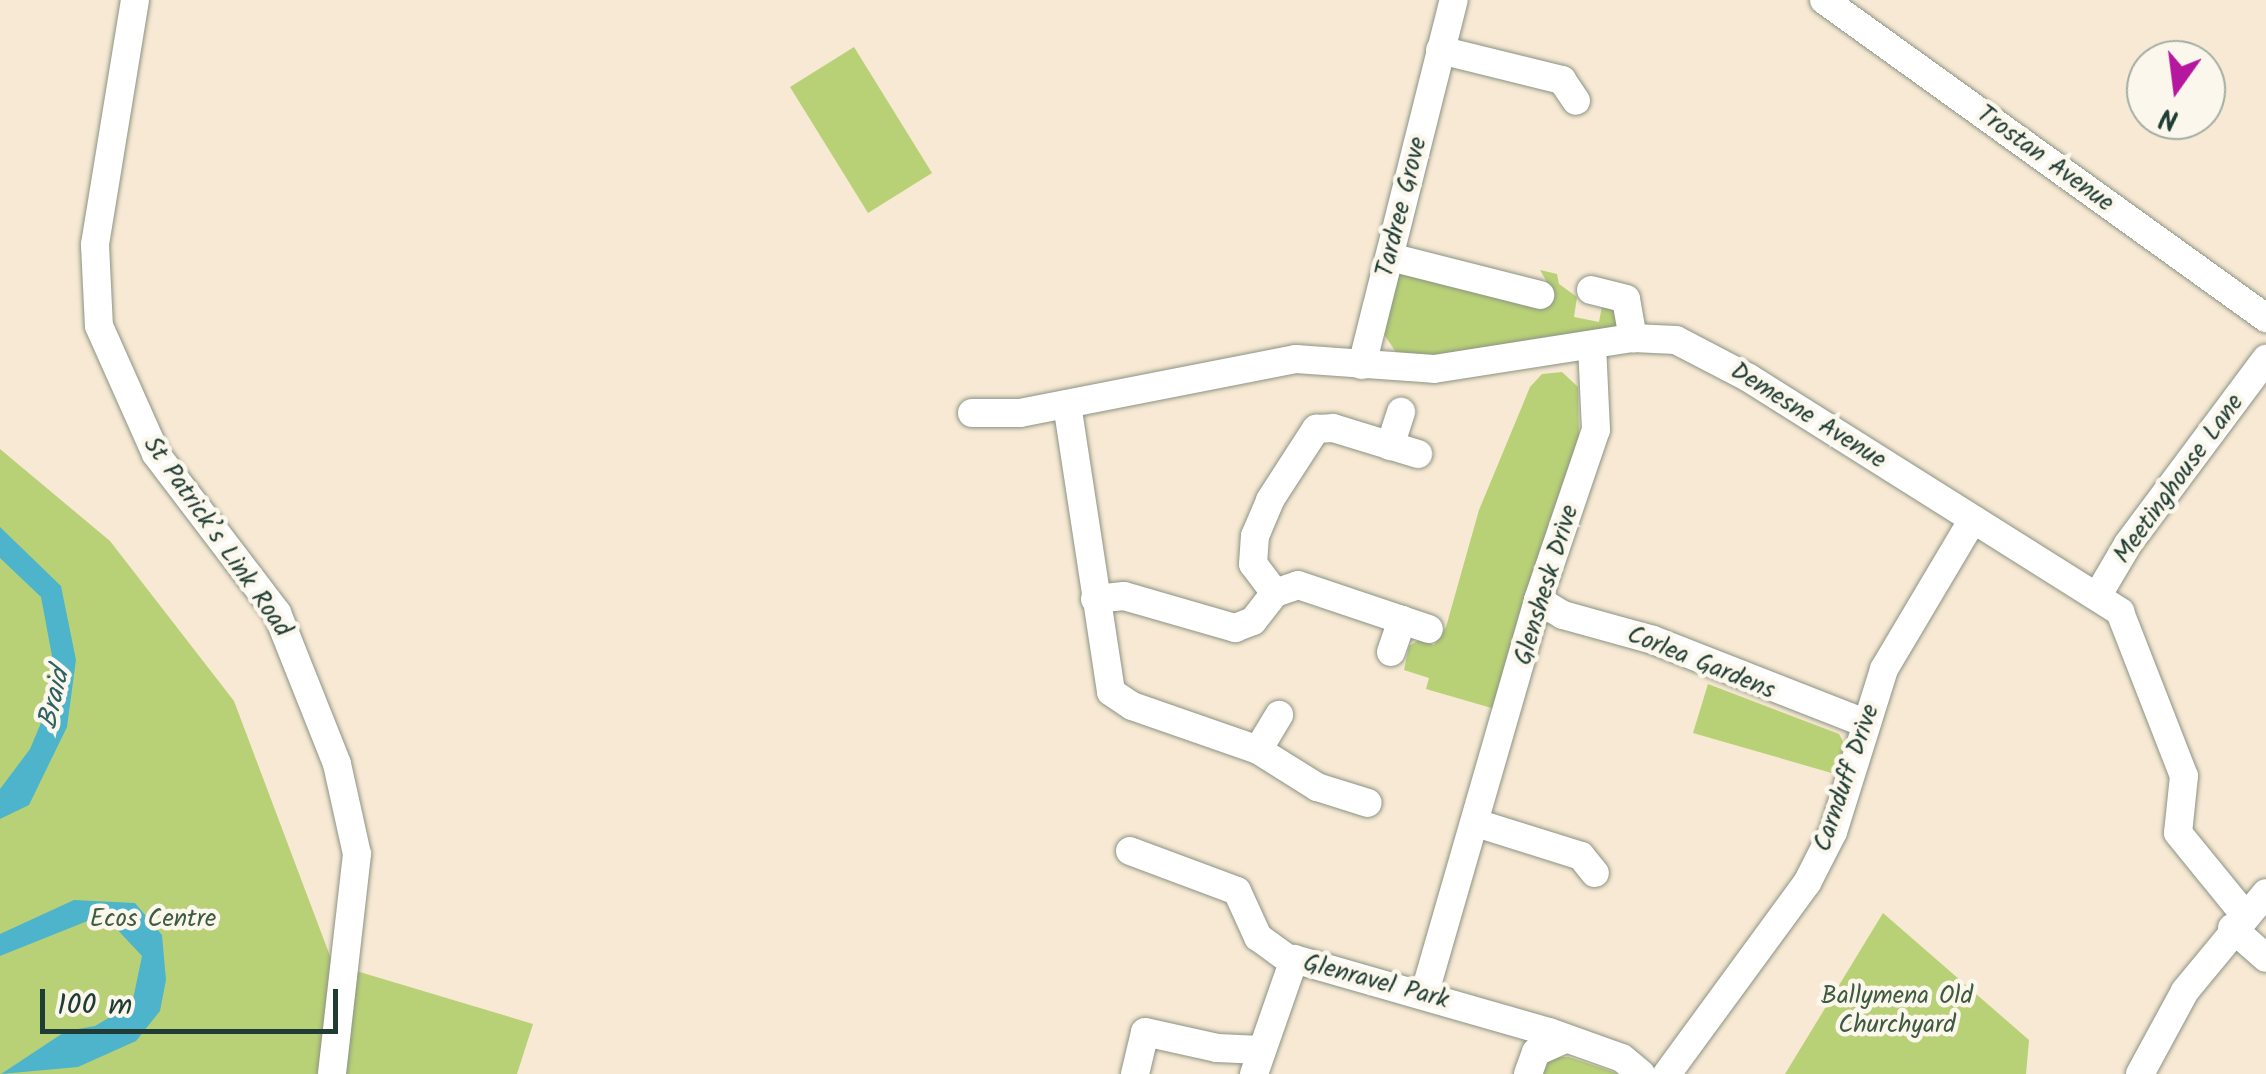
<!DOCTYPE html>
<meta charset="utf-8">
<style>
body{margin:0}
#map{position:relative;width:2266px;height:1074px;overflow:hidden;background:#f7e9d3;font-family:Kalam,sans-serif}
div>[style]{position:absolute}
.green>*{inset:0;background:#b9d176}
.water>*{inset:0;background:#4eb4cc}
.roads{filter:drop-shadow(0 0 2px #8b9384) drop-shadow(0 0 2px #8b9384)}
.minor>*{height:28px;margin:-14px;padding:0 14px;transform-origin:14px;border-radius:14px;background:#fff}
span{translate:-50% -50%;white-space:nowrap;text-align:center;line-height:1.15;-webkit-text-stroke:9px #fbf7ec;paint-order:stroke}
.street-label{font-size:25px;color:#1f3d34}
.park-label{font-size:25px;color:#3e5b41}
.water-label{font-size:28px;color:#2d6162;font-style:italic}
.north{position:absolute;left:2126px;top:40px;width:100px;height:100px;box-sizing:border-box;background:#fbf7ec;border:2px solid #a3ada2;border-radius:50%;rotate:194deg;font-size:28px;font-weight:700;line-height:40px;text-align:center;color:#1f3d34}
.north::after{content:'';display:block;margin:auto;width:35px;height:45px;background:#b5179e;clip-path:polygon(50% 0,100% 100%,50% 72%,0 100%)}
.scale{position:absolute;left:40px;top:989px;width:298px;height:45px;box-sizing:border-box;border:5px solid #1f3d34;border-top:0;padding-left:12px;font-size:30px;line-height:35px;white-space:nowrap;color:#1f3d34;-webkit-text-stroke:8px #fbf7ec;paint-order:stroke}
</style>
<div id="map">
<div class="green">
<i style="clip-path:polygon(854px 47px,932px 173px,868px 213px,790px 87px)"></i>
<i style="clip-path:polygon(1396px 269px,1548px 306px,1552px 291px,1540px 270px,1557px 274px,1559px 284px,1577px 297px,1574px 317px,1599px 322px,1603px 301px,1616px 305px,1618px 329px,1444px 358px,1398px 355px,1381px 330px)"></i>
<i style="clip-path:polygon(1562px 372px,1578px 387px,1579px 437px,1495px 709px,1426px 689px,1429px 678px,1404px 670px,1409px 646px,1419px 640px,1434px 645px,1446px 627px,1479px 510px,1530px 387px,1542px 374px)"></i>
<i style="clip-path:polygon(0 449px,110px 541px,234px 701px,333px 964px,533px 1024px,517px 1074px,0 1074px)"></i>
<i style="clip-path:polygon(1708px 684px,1839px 734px,1845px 745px,1835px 774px,1693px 733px)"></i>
<i style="clip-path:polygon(1883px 913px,2029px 1040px,2026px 1074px,1785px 1074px)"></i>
<i style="clip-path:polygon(1559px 1057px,1569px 1057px,1619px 1074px,1533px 1074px,1540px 1063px)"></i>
</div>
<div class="water">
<i style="clip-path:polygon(0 527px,61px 586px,76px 660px,67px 727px,29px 805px,0 819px,0 789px,30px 749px,51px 699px,52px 656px,41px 597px,0 558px)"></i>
<i style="clip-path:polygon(74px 900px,135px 903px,162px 935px,166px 980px,160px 1011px,136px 1041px,78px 1067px,1px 1074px,66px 1031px,95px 1026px,132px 1004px,142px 956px,113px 925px,90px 920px,0 956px,0 934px)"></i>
</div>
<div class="roads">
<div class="minor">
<i style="left:135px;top:0;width:248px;rotate:99.3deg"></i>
<i style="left:95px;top:245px;width:81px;rotate:87.2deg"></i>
<i style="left:99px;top:326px;width:140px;rotate:66deg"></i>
<i style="left:156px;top:454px;width:200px;rotate:52.7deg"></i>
<i style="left:277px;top:613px;width:162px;rotate:68.3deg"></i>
<i style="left:337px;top:764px;width:92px;rotate:77.5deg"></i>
<i style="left:357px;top:854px;width:221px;rotate:96.5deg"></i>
<i style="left:1824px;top:0;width:545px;rotate:35.73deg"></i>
<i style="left:1440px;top:50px;width:126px;rotate:13.8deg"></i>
<i style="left:1562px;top:80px;width:25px;rotate:56deg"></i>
<i style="left:1390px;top:257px;width:155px;rotate:14.2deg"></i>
<i style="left:1591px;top:290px;width:36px;rotate:14deg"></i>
<i style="left:1626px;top:299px;width:40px;rotate:80deg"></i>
<i style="left:1362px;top:365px;width:376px;rotate:-75.9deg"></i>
<i style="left:1067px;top:404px;width:291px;rotate:81.3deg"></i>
<i style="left:1111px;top:692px;width:25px;rotate:34deg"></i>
<i style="left:1132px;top:706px;width:133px;rotate:19.2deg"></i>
<i style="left:1258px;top:750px;width:70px;rotate:32.1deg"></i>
<i style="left:1317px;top:787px;width:53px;rotate:17.4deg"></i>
<i style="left:972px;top:413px;width:48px"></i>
<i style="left:1020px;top:413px;width:281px;rotate:-11.1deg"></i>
<i style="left:1296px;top:359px;width:138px;rotate:4.1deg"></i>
<i style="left:1434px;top:369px;width:201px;rotate:-8.9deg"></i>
<i style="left:1633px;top:338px;width:43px;rotate:2.7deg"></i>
<i style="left:1676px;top:340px;width:82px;rotate:27.5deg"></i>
<i style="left:1749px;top:378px;width:439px;rotate:32.2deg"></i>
<i style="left:2120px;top:612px;width:176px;rotate:68.7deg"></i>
<i style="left:2184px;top:776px;width:57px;rotate:96deg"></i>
<i style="left:2178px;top:833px;width:104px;rotate:50.8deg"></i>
<i style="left:1390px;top:446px;width:36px;rotate:-72deg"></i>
<i style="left:1275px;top:593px;width:36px;rotate:-127deg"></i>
<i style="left:1253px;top:564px;width:28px;rotate:-86deg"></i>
<i style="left:1255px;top:536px;width:39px;rotate:-67deg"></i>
<i style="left:1270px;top:500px;width:85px;rotate:-57.1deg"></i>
<i style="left:1316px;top:429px;width:17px;rotate:-3deg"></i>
<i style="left:1333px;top:428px;width:89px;rotate:17deg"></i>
<i style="left:2098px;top:595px;width:59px;rotate:-59.5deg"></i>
<i style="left:2128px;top:544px;width:231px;rotate:-53.3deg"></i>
<i style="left:1095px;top:599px;width:29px;rotate:-6deg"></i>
<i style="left:1124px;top:596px;width:116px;rotate:16.1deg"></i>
<i style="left:1235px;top:628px;width:19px;rotate:-21deg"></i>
<i style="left:1253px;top:621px;width:36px;rotate:-52deg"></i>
<i style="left:1275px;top:593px;width:24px;rotate:-19deg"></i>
<i style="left:1298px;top:585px;width:138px;rotate:18.6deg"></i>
<i style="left:1538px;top:600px;width:29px;rotate:31deg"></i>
<i style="left:1563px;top:615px;width:93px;rotate:15.5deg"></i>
<i style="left:1653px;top:640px;width:228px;rotate:21.4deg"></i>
<i style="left:1391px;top:652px;width:34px;rotate:-71deg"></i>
<i style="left:1258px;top:750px;width:41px;rotate:-59deg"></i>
<i style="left:1476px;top:823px;width:110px;rotate:17.4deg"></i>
<i style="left:1581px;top:856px;width:22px;rotate:51deg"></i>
<i style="left:1130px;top:851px;width:114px;rotate:20.5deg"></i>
<i style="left:1237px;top:891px;width:51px;rotate:65.5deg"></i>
<i style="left:1258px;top:937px;width:41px;rotate:36deg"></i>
<i style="left:2232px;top:928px;width:45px;rotate:41.4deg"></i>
<i style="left:1425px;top:992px;width:408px;rotate:-73.9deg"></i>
<i style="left:1538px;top:600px;width:180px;rotate:-71.2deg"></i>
<i style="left:1596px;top:430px;width:84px;rotate:-92.7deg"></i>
<i style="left:1135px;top:1074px;width:43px;rotate:-76.6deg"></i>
<i style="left:1145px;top:1032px;width:74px;rotate:12.5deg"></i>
<i style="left:1217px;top:1048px;width:44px;rotate:2.6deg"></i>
<i style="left:1254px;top:1074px;width:122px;rotate:-70.8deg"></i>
<i style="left:1294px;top:959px;width:265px;rotate:16deg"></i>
<i style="left:1549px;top:1032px;width:77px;rotate:19.6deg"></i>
<i style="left:1622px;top:1058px;width:25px;rotate:40deg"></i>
<i style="left:1528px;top:1074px;width:23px;rotate:-70deg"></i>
<i style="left:1536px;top:1052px;width:27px;rotate:-24deg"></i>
<i style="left:1667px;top:1074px;width:237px;rotate:-53.8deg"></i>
<i style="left:1807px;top:883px;width:57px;rotate:-63deg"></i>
<i style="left:1833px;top:832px;width:171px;rotate:-72.6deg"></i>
<i style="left:1884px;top:669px;width:174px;rotate:-59.3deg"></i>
<i style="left:2140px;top:1074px;width:94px;rotate:-61.5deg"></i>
<i style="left:2185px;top:991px;width:127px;rotate:-50.4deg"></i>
</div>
</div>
<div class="street-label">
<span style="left:2045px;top:159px;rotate:36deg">Trostan Avenue</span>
<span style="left:1402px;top:207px;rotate:-76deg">Tardree Grove</span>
<span style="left:1808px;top:416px;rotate:32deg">Demesne Avenue</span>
<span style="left:2179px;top:479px;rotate:-54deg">Meetinghouse Lane</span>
<span style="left:217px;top:537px;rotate:55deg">St Patrick’s Link Road</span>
<span style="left:1547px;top:585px;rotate:-73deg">Glenshesk Drive</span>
<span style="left:1701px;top:663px;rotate:22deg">Corlea Gardens</span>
<span style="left:1847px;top:778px;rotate:-71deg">Carnduff Drive</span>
<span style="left:1376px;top:982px;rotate:15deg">Glenravel Park</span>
</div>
<div class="park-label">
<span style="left:153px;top:919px">Ecos Centre</span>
<span style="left:1897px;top:1011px">Ballymena Old<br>Churchyard</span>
</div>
<div class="water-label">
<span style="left:55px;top:699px;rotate:-77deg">Braid</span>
</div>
<div class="north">N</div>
<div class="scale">100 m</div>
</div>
